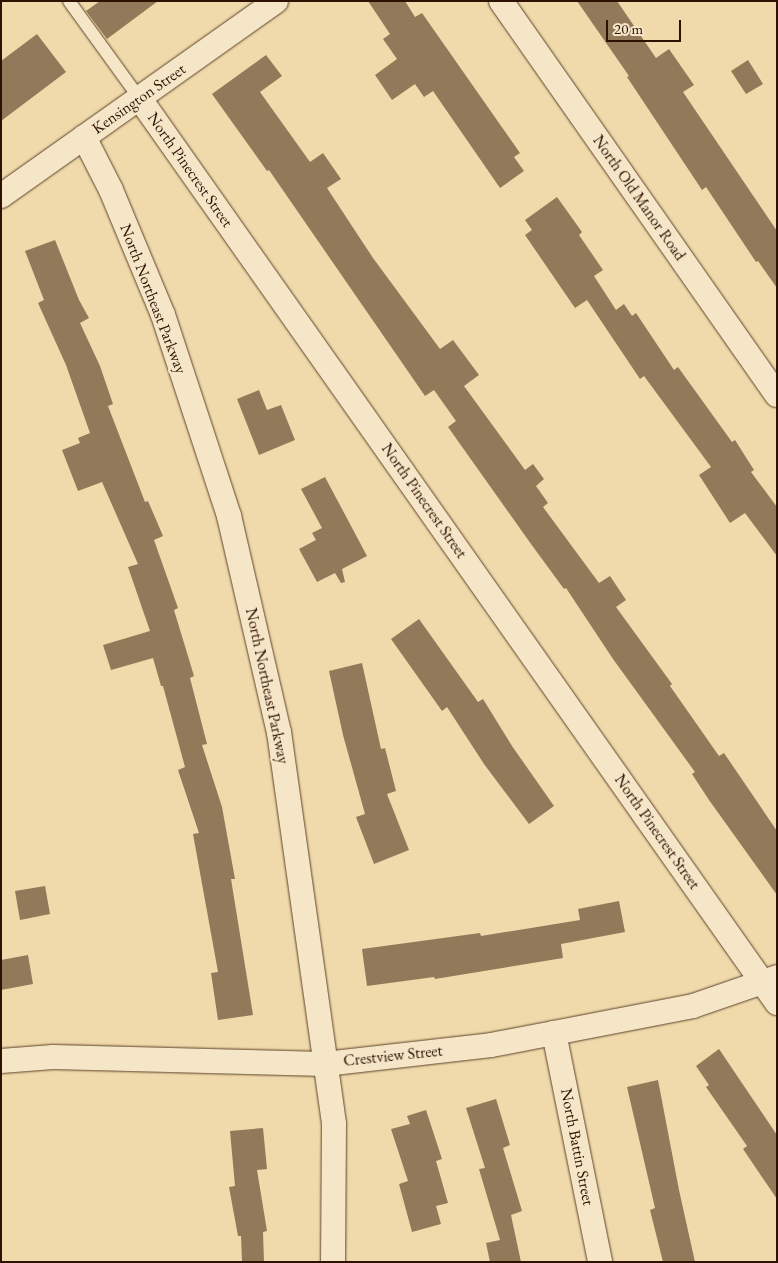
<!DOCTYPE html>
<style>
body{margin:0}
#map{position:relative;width:778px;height:1263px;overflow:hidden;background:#f0d9aa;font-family:"EB Garamond",serif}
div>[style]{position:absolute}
.building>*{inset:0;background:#927959}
.roads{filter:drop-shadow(0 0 1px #5e432b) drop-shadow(0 0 1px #5e432b)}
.lane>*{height:12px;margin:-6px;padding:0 6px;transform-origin:6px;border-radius:6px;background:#f5e6c8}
.street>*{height:24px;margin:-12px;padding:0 12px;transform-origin:12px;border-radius:12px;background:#f5e6c8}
span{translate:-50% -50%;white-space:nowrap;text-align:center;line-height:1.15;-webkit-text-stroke:5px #f5e6c8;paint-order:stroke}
.street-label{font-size:16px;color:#2d1101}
.frame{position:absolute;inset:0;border:2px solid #2d1101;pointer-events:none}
.scale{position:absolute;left:606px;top:20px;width:75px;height:22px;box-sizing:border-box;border:2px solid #2d1101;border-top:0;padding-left:6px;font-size:15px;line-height:18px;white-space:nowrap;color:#2d1101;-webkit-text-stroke:4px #f5e6c8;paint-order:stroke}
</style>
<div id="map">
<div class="building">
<i style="clip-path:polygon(100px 1px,158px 1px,107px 39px,86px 11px)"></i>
<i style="clip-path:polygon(368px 1px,405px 1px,415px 17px,422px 13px,520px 153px,514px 157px,524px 171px,500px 188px,433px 91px,424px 97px,415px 84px,392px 100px,375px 75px,397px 59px,383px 39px,390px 34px)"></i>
<i style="clip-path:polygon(577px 1px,617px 1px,656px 58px,669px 49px,694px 85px,683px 92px,777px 231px,777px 288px,758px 261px,756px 262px,706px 187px,702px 190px,627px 77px,629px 76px)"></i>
<i style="clip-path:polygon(37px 34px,66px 72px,1px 121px,1px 61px)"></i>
<i style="clip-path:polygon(266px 55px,282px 76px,260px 92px,310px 162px,323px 153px,341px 179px,327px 188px,373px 258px,440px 349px,453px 340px,479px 375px,464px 386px,525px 470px,533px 464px,544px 479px,536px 486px,548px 503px,543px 507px,599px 583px,610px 576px,626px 600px,616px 607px,672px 684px,670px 686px,719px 756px,724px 753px,777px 831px,777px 895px,709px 800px,692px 774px,695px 772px,613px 659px,566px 588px,564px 589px,531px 544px,448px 427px,456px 421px,434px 390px,425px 396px,269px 170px,267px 171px,212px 94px)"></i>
<i style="clip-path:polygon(748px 60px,763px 84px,746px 94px,731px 71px)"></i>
<i style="clip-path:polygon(557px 197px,582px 232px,579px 235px,603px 270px,594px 276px,616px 310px,624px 304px,632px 316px,636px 313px,674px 370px,678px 367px,732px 442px,735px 440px,754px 470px,751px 472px,777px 507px,777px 556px,745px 513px,730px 523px,699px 475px,711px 467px,644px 376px,640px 379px,587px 300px,575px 308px,525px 235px,532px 230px,525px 220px)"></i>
<i style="clip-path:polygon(55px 240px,79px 300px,89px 318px,80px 323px,100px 366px,113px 404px,108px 406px,145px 502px,148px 501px,163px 536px,154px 540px,178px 608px,174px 610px,194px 676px,190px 678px,207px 744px,202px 745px,222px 807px,235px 879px,231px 879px,253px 1015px,218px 1020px,211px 973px,218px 972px,193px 834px,199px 833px,178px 770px,185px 767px,163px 686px,161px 686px,153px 658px,111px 670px,103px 645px,150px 631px,128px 567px,138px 564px,102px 482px,78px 491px,62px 450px,80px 443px,78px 438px,90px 433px,66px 365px,38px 303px,44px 300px,25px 251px)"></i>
<i style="clip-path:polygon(259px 390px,267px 410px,281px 405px,295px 440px,259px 455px,237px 399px)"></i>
<i style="clip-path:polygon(325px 477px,367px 556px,342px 569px,345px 582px,341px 583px,335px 573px,317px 582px,299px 549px,316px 540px,312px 533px,322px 528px,301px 489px)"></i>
<i style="clip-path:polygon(419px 619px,478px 702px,483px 699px,512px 746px,554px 806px,529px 824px,484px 764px,447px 707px,442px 711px,391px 639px)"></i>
<i style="clip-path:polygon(362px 663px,381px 749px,385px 748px,396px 791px,387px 794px,409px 850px,374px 864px,356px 817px,365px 814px,343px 735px,329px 671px)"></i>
<i style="clip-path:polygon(45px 886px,50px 914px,20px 920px,15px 891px)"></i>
<i style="clip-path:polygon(619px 901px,625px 932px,561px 944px,563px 958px,435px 979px,434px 977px,367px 986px,362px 949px,480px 933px,481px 936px,580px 920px,578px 909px)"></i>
<i style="clip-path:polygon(28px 955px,33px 984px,1px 990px,1px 960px)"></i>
<i style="clip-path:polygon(719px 1049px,777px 1135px,777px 1199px,743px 1149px,747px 1146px,706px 1087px,709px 1085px,696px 1066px)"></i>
<i style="clip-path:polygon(658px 1080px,679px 1190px,695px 1262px,663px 1262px,650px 1210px,655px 1208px,627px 1087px)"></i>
<i style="clip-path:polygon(496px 1099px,510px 1145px,503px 1148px,522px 1211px,511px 1215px,521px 1262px,490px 1262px,486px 1243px,500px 1240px,479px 1169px,485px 1168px,466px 1108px)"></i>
<i style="clip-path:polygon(426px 1110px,442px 1159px,436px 1161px,448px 1203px,436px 1206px,441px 1224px,412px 1232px,399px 1184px,408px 1181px,391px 1129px,410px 1124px,407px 1116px)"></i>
<i style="clip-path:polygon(263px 1128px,267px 1169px,257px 1170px,267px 1231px,263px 1232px,264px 1262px,242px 1262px,241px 1236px,238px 1236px,229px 1187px,235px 1186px,230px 1131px)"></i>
</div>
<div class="roads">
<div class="lane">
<i style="left:69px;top:1px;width:121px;rotate:54.1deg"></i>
</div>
<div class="street">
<i style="left:501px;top:1px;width:481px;rotate:55deg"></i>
<i style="left:140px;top:99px;width:1106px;rotate:54.83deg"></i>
<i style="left:84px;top:137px;width:59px;rotate:63deg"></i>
<i style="left:111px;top:190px;width:135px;rotate:67.4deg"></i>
<i style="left:163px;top:315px;width:212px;rotate:71.8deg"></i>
<i style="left:229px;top:516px;width:222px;rotate:77deg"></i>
<i style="left:279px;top:732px;width:396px;rotate:82deg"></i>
<i style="left:334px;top:1124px;width:138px;rotate:90.4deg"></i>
<i style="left:1px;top:196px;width:337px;rotate:-35.3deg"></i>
<i style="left:554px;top:1033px;width:234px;rotate:78.6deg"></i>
<i style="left:1px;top:1061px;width:52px;rotate:-4.4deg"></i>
<i style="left:53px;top:1057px;width:272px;rotate:1.5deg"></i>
<i style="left:325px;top:1064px;width:167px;rotate:-6.5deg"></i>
<i style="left:491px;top:1045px;width:64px;rotate:-10.8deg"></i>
<i style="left:554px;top:1033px;width:142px;rotate:-11deg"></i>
<i style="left:693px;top:1006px;width:89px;rotate:-19deg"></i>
</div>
</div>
<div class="street-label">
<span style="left:139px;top:99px;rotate:-35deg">Kensington Street</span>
<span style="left:190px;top:170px;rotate:55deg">North Pinecrest Street</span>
<span style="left:639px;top:198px;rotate:55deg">North Old Manor Road</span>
<span style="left:153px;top:299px;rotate:69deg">North Northeast Parkway</span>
<span style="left:424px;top:501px;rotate:55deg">North Pinecrest Street</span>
<span style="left:267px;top:686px;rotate:78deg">North Northeast Parkway</span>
<span style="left:657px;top:832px;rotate:55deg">North Pinecrest Street</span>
<span style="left:393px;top:1056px;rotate:-6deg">Crestview Street</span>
<span style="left:577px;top:1147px;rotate:79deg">North Battin Street</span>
</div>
<div class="frame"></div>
<div class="scale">20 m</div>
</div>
